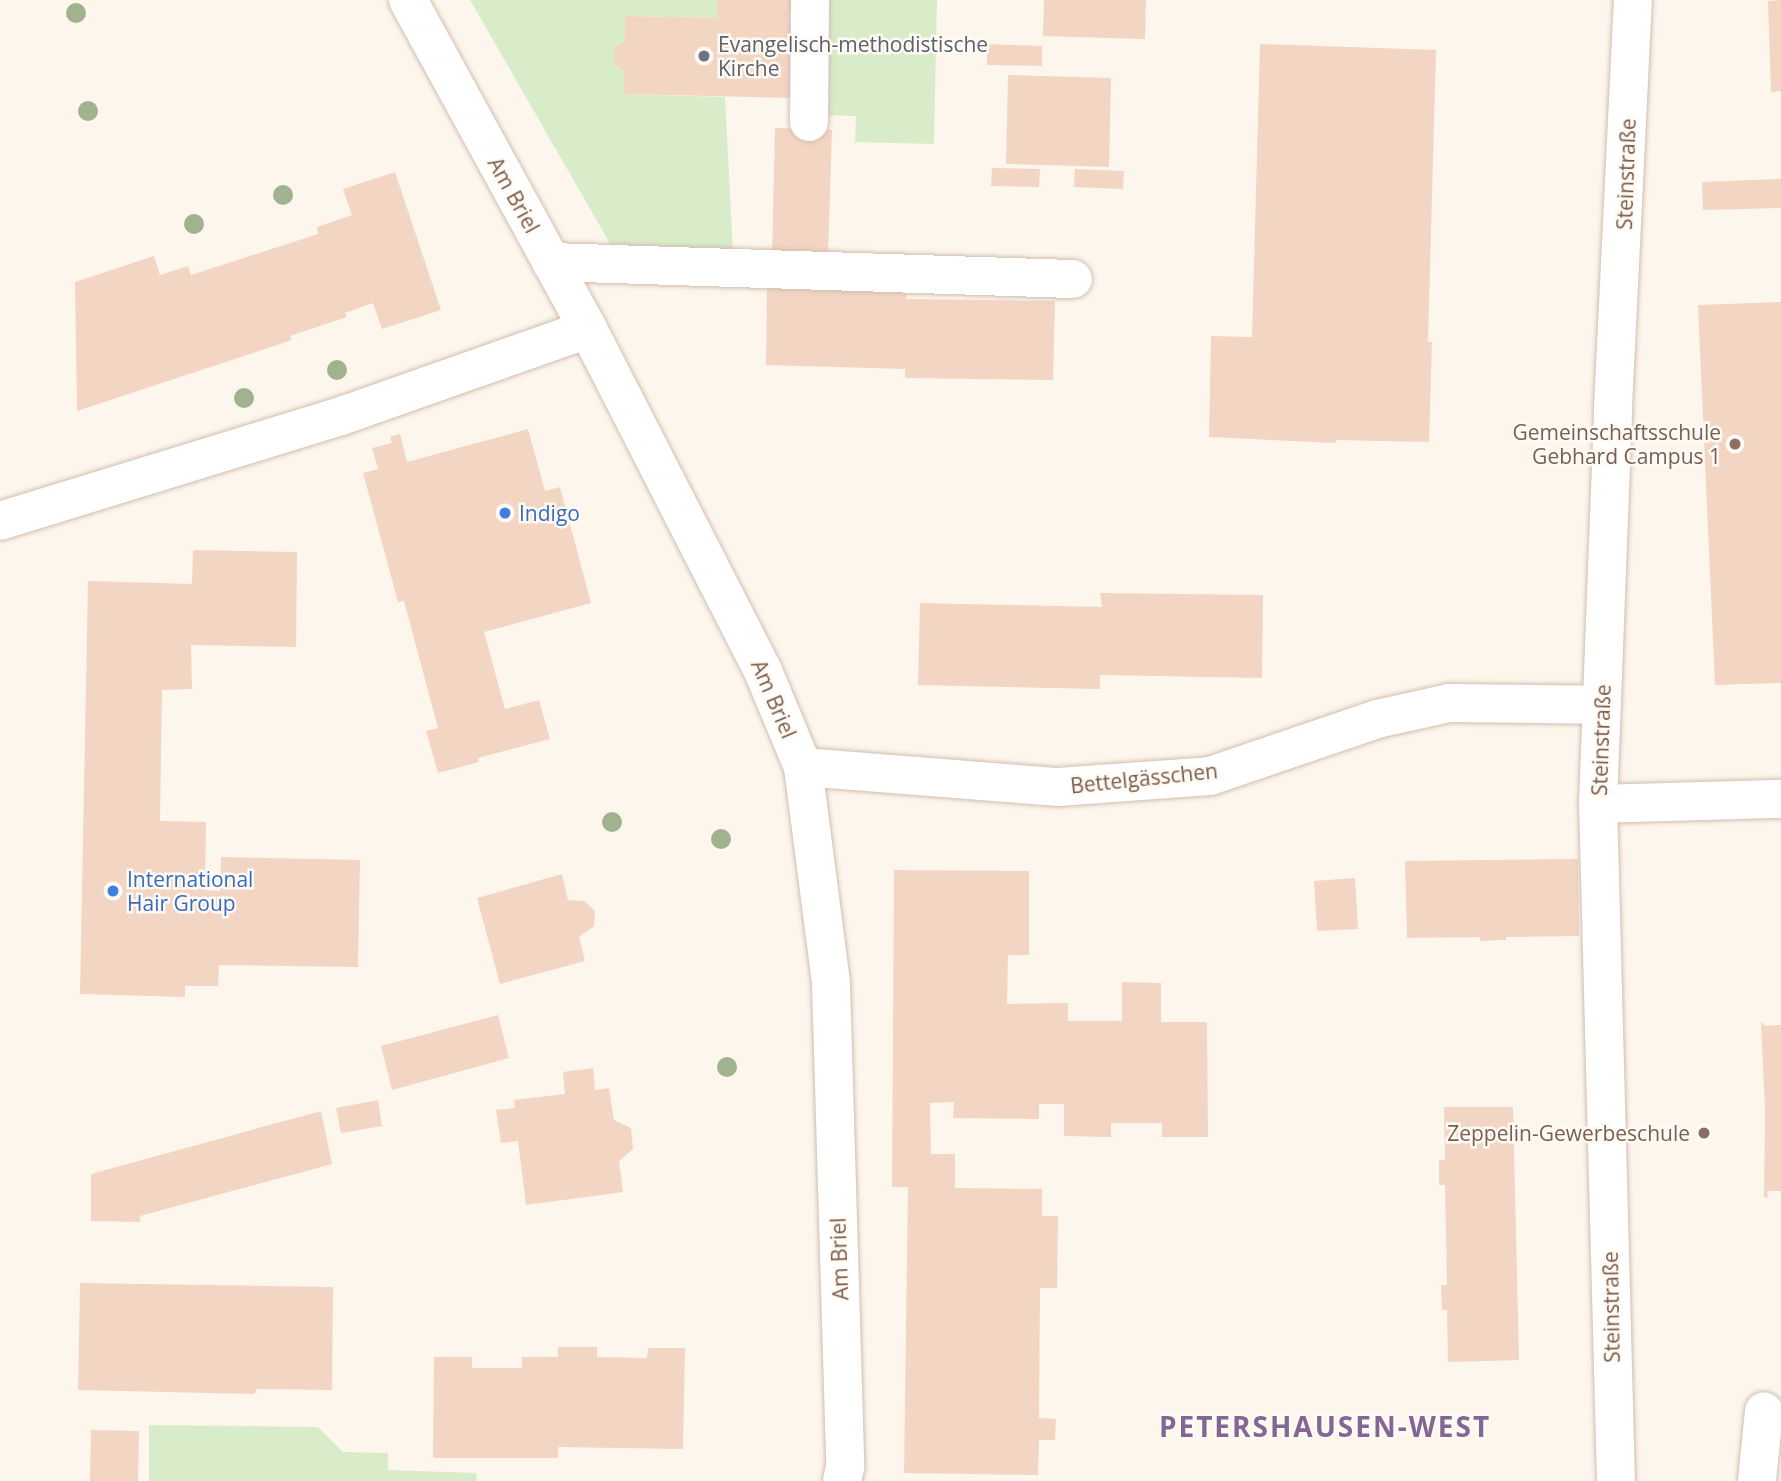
<!DOCTYPE html>
<meta charset="utf-8">
<style>
body{margin:0}
#map{position:relative;width:1781px;height:1481px;overflow:hidden;background:#fdf6ec;font-family:"Open Sans",sans-serif}
div>[style]{position:absolute}
.green>*{inset:0;background:#d8ecc9}
.building>*{inset:0;background:#f3d5c3}
.roads{filter:drop-shadow(0 0 2px #d1beb0) drop-shadow(0 0 2px #d1beb0)}
.minor>*{height:38px;margin:-19px;padding:0 19px;transform-origin:19px;border-radius:19px;background:#fff}
.trees>*{width:20px;height:20px;margin:-10px;border-radius:50%;background:#a0b28e}
.dots>*{width:19px;height:19px;translate:-50% -50%;box-sizing:border-box;border:4px solid #fffaf3;border-radius:50%}
span{translate:-50% -50%;white-space:nowrap;text-align:center;line-height:1.15;-webkit-text-stroke:5px #fffaf3;paint-order:stroke}
.worship-label{font-size:21px;color:#5b616d}
.left{translate:0 -50%;text-align:left}
.street-label{font-size:21px;color:#7a5c4d}
.education-label{font-size:21px;color:#785e54}
.right{translate:-100% -50%;text-align:right}
.shop-label{font-size:21px;color:#366cbe}
.district-label{font-size:28px;color:#846695;font-weight:700;letter-spacing:2px}
</style>
<div id="map">
<div class="green">
<i style="clip-path:polygon(470px 0,717px 0,717px 18px,625px 16px,625px 41px,614px 47px,614px 64px,624px 72px,624px 94px,725px 97px,733px 252px,612px 247px)"></i>
<i style="clip-path:polygon(823px 0,937px 0,934px 144px,855px 142px,856px 116px,821px 115px)"></i>
<i style="clip-path:polygon(149px 1425px,318px 1427px,343px 1452px,388px 1453px,388px 1470px,476px 1473px,477px 1481px,149px 1481px)"></i>
</div>
<div class="building">
<i style="clip-path:polygon(717px 0,798px 0,798px 9px,790px 9px,789px 20px,794px 20px,793px 98px,624px 94px,624px 72px,614px 64px,614px 47px,625px 41px,625px 16px,717px 18px)"></i>
<i style="clip-path:polygon(1044px 0,1146px 0,1145px 39px,1043px 36px)"></i>
<i style="clip-path:polygon(1781px 0,1781px 91px,1771px 92px,1768px 1px)"></i>
<i style="clip-path:polygon(987px 44px,1042px 46px,1042px 66px,987px 65px)"></i>
<i style="clip-path:polygon(1260px 44px,1436px 50px,1428px 342px,1432px 342px,1429px 442px,1336px 440px,1336px 443px,1209px 437px,1211px 336px,1252px 337px)"></i>
<i style="clip-path:polygon(1008px 75px,1111px 78px,1109px 167px,1006px 164px)"></i>
<i style="clip-path:polygon(775px 128px,832px 130px,828px 256px,772px 255px)"></i>
<i style="clip-path:polygon(992px 168px,1040px 169px,1039px 187px,991px 186px)"></i>
<i style="clip-path:polygon(1075px 169px,1124px 171px,1123px 189px,1074px 187px)"></i>
<i style="clip-path:polygon(395px 172px,441px 310px,382px 329px,373px 303px,345px 313px,347px 317px,290px 336px,292px 340px,77px 411px,75px 282px,154px 256px,160px 275px,188px 266px,191px 275px,318px 234px,317px 227px,352px 215px,343px 189px)"></i>
<i style="clip-path:polygon(1781px 179px,1781px 208px,1703px 210px,1702px 182px)"></i>
<i style="clip-path:polygon(767px 287px,907px 290px,906px 299px,1055px 301px,1053px 380px,905px 378px,905px 369px,766px 365px)"></i>
<i style="clip-path:polygon(1781px 302px,1781px 683px,1715px 685px,1698px 305px)"></i>
<i style="clip-path:polygon(528px 429px,545px 491px,560px 487px,591px 603px,484px 632px,505px 709px,539px 700px,550px 739px,478px 758px,479px 762px,438px 773px,426px 731px,438px 728px,404px 601px,398px 602px,363px 473px,378px 469px,372px 448px,392px 443px,390px 437px,400px 434px,407px 462px)"></i>
<i style="clip-path:polygon(193px 550px,297px 552px,296px 647px,191px 645px,192px 689px,162px 690px,160px 821px,206px 822px,205px 890px,220px 891px,221px 857px,360px 860px,358px 967px,219px 965px,218px 986px,185px 986px,185px 997px,80px 994px,88px 581px,192px 584px)"></i>
<i style="clip-path:polygon(1100px 593px,1263px 595px,1262px 678px,1100px 675px,1100px 689px,918px 685px,920px 603px,1102px 607px)"></i>
<i style="clip-path:polygon(1578px 859px,1579px 936px,1506px 937px,1506px 940px,1480px 941px,1480px 937px,1407px 938px,1405px 861px)"></i>
<i style="clip-path:polygon(894px 870px,1029px 871px,1029px 955px,1008px 955px,1007px 1004px,1068px 1003px,1068px 1021px,1122px 1021px,1122px 982px,1161px 983px,1161px 1022px,1207px 1022px,1208px 1137px,1162px 1137px,1162px 1123px,1111px 1123px,1111px 1137px,1064px 1136px,1064px 1104px,1039px 1104px,1039px 1119px,953px 1118px,954px 1102px,930px 1103px,931px 1154px,955px 1154px,955px 1188px,1042px 1189px,1042px 1216px,1058px 1216px,1057px 1288px,1040px 1288px,1039px 1418px,1056px 1419px,1055px 1440px,1039px 1440px,1038px 1475px,904px 1473px,908px 1187px,892px 1187px)"></i>
<i style="clip-path:polygon(562px 874px,568px 900px,584px 901px,595px 911px,594px 926px,579px 937px,585px 961px,500px 984px,477px 898px)"></i>
<i style="clip-path:polygon(1355px 878px,1358px 929px,1317px 931px,1314px 881px)"></i>
<i style="clip-path:polygon(498px 1015px,509px 1058px,392px 1090px,381px 1046px)"></i>
<i style="clip-path:polygon(1761px 1021px,1765px 1026px,1781px 1025px,1781px 1191px,1767px 1191px,1768px 1198px,1764px 1197px,1765px 1110px)"></i>
<i style="clip-path:polygon(593px 1068px,595px 1090px,609px 1088px,614px 1120px,631px 1128px,633px 1149px,619px 1161px,623px 1192px,526px 1205px,518px 1141px,501px 1143px,496px 1110px,515px 1108px,514px 1100px,565px 1094px,563px 1072px)"></i>
<i style="clip-path:polygon(378px 1100px,382px 1126px,341px 1133px,336px 1108px)"></i>
<i style="clip-path:polygon(1444px 1107px,1513px 1107px,1519px 1360px,1448px 1362px,1447px 1310px,1442px 1310px,1441px 1285px,1447px 1285px,1445px 1185px,1439px 1185px,1439px 1160px,1445px 1160px)"></i>
<i style="clip-path:polygon(321px 1111px,332px 1164px,140px 1216px,140px 1222px,91px 1221px,91px 1174px)"></i>
<i style="clip-path:polygon(80px 1283px,333px 1287px,332px 1390px,256px 1389px,255px 1394px,78px 1390px)"></i>
<i style="clip-path:polygon(558px 1347px,597px 1347px,597px 1357px,647px 1358px,648px 1348px,685px 1348px,683px 1449px,558px 1447px,558px 1458px,433px 1458px,434px 1357px,472px 1357px,472px 1368px,522px 1368px,522px 1357px,558px 1357px)"></i>
<i style="clip-path:polygon(91px 1430px,139px 1431px,138px 1481px,90px 1481px)"></i>
</div>
<div class="roads">
<div class="minor">
<i style="left:408px;top:0;width:375px;rotate:61.3deg"></i>
<i style="left:588px;top:329px;width:384px;rotate:62.9deg"></i>
<i style="left:763px;top:671px;width:104px;rotate:67.4deg"></i>
<i style="left:803px;top:767px;width:219px;rotate:82.6deg"></i>
<i style="left:831px;top:984px;width:483px;rotate:88.3deg"></i>
<i style="left:845px;top:1467px;width:14px;rotate:102deg"></i>
<i style="left:809px;top:122px;width:122px;rotate:-89.5deg"></i>
<i style="left:551px;top:262px;width:522px;rotate:1.87deg"></i>
<i style="left:0;top:521px;width:357px;rotate:-17.1deg"></i>
<i style="left:341px;top:416px;width:262px;rotate:-19.4deg"></i>
<i style="left:803px;top:767px;width:256px;rotate:4.5deg"></i>
<i style="left:1058px;top:787px;width:152px;rotate:-4.1deg"></i>
<i style="left:1210px;top:776px;width:176px;rotate:-18.8deg"></i>
<i style="left:1377px;top:719px;width:74px;rotate:-12.5deg"></i>
<i style="left:1449px;top:703px;width:153px;rotate:0.7deg"></i>
<i style="left:1598px;top:804px;width:183px;rotate:-1.6deg"></i>
<i style="left:1616px;top:1481px;width:677px;rotate:-91.52deg"></i>
<i style="left:1598px;top:804px;width:397px;rotate:-87.8deg"></i>
<i style="left:1613px;top:407px;width:407px;rotate:-87.2deg"></i>
<i style="left:1757px;top:1481px;width:70px;rotate:-84.3deg"></i>
</div>
</div>
<div class="trees">
<i style="left:76px;top:13px"></i>
<i style="left:88px;top:111px"></i>
<i style="left:283px;top:195px"></i>
<i style="left:194px;top:224px"></i>
<i style="left:337px;top:370px"></i>
<i style="left:244px;top:398px"></i>
<i style="left:612px;top:822px"></i>
<i style="left:721px;top:839px"></i>
<i style="left:727px;top:1067px"></i>
</div>
<div class="dots">
<i style="left:704px;top:56px;background:#6b7280"></i>
<i style="left:1735px;top:444px;background:#8d6e63"></i>
<i style="left:505px;top:513px;background:#3f7fe0"></i>
<i style="left:113px;top:891px;background:#3f7fe0"></i>
<i style="left:1704px;top:1133px;background:#8d6e63"></i>
</div>
<div class="worship-label">
<span class="left" style="left:718px;top:56px">Evangelisch-methodistische<br>Kirche</span>
</div>
<div class="street-label">
<span style="left:1626px;top:174px;rotate:-88deg">Steinstraße</span>
<span style="left:514px;top:195px;rotate:61deg">Am Briel</span>
<span style="left:774px;top:699px;rotate:67deg">Am Briel</span>
<span style="left:1601px;top:740px;rotate:-88deg">Steinstraße</span>
<span style="left:1144px;top:778px;rotate:-6deg">Bettelgässchen</span>
<span style="left:839px;top:1259px;rotate:-92deg">Am Briel</span>
<span style="left:1611px;top:1307px;rotate:-91deg">Steinstraße</span>
</div>
<div class="education-label">
<span class="right" style="left:1721px;top:444px">Gemeinschaftsschule<br>Gebhard Campus 1</span>
<span class="right" style="left:1690px;top:1133px">Zeppelin-Gewerbeschule</span>
</div>
<div class="shop-label">
<span class="left" style="left:519px;top:513px">Indigo</span>
<span class="left" style="left:127px;top:891px">International<br>Hair Group</span>
</div>
<div class="district-label">
<span style="left:1325px;top:1426px">PETERSHAUSEN-WEST</span>
</div>
</div>
